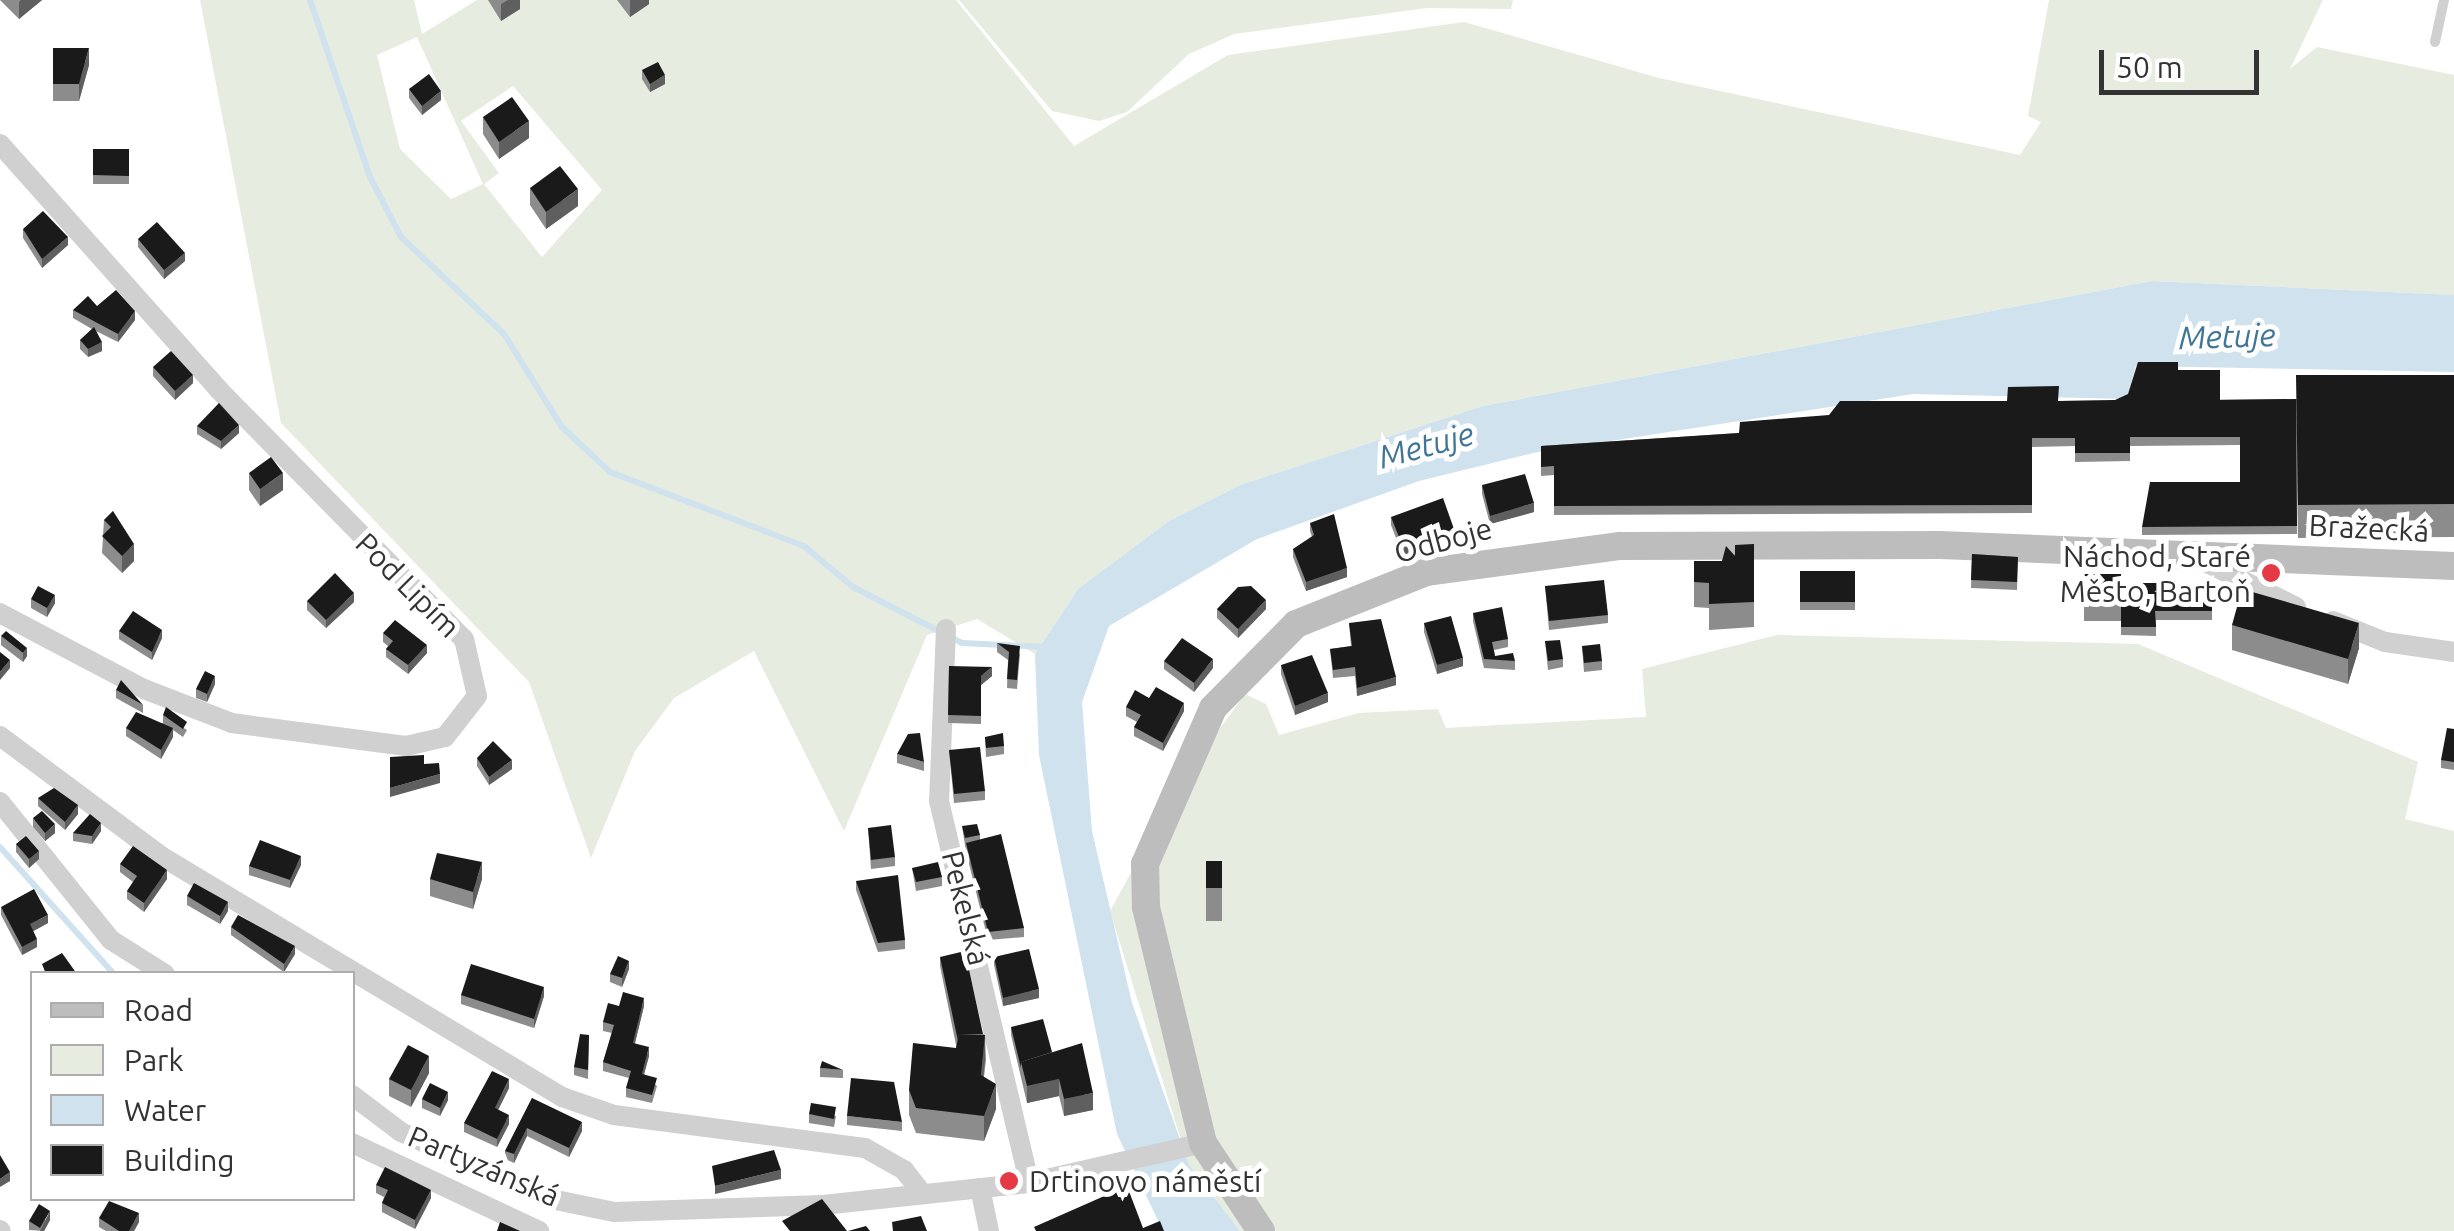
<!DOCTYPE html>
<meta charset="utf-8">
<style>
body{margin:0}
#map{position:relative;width:2454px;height:1231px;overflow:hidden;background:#fff;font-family:Ubuntu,sans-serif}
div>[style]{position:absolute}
.green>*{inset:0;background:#e6ecdf}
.water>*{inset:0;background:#cfe2ee}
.stream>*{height:6px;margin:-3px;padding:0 3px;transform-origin:3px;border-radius:3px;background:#cfe2ee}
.lane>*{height:10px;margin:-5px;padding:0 5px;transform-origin:5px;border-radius:5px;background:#d0d0d0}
.street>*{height:20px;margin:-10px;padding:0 10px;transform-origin:10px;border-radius:10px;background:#d0d0d0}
.secondary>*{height:28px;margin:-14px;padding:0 14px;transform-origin:14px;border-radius:14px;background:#bdbdbd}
.wall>*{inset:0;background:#8c8c8c}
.shaded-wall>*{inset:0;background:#5f5f5f}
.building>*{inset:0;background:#1a1a1a}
.dots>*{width:28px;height:28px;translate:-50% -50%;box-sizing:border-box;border:5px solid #fff;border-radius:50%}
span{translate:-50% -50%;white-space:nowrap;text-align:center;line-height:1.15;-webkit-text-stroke:10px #fff;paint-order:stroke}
.street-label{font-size:30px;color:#333}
.poi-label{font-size:30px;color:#333}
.right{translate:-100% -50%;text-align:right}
.left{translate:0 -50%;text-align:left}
.water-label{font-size:32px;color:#3f7597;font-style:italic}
.legend{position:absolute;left:30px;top:971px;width:325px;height:230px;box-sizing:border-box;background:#fff;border:2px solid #adadad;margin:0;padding:12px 18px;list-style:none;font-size:30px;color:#333}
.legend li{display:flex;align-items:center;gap:20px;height:50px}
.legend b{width:50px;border:2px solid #adadad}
.scale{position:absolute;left:2099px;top:50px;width:160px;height:45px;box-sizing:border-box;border:5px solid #333;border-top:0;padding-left:12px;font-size:30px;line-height:35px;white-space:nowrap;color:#333;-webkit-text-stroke:8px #fff;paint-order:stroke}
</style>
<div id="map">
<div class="green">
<i style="clip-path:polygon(evenodd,200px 0,414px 0,422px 34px,477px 0,956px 0,1074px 146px,1228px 55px,1464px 22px,1659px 78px,2020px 155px,2041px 122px,2028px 116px,2049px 0,2323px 0,2290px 69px,2317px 47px,2454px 75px,2454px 295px,2152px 281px,1483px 406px,1240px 485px,1169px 521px,1078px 589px,1035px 654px,977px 619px,927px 635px,844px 831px,754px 651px,674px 698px,635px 751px,591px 858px,529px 682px,281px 423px,200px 0,417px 37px,483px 184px,451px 199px,400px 149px,377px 55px,417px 37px,200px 0,513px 86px,602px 190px,542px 257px,484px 184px,499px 173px,461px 121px,513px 86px)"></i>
<i style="clip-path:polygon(959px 0,1513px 0,1511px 9px,1427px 8px,1234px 34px,1189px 54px,1127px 112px,1099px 121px,1052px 111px)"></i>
<i style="clip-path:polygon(1777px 635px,2138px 644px,2418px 762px,2405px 819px,2454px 831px,2454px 1231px,1240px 1231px,1189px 1166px,1110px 911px,1181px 782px,1245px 694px,1266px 704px,1279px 735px,1359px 713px,1438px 709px,1446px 728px,1646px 717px,1642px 669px)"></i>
</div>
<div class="water">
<i style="clip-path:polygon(2152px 281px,2454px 295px,2454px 372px,2136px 366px,2127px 399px,1913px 394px,1533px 453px,1419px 481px,1257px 539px,1109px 626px,1082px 702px,1092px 831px,1132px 1003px,1189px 1165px,1240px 1231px,1163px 1231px,1117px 1134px,1039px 755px,1035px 654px,1078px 589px,1169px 521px,1240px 485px,1483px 406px)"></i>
</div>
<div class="stream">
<i style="left:310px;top:0;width:187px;rotate:71.3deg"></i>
<i style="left:370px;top:177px;width:68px;rotate:62.7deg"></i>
<i style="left:401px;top:237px;width:141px;rotate:43.3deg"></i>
<i style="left:504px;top:334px;width:110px;rotate:58.1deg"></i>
<i style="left:562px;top:427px;width:66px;rotate:43.2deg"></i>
<i style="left:610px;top:472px;width:208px;rotate:20.9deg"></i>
<i style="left:804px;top:546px;width:64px;rotate:39.9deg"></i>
<i style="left:853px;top:587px;width:123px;rotate:27.2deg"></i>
<i style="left:962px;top:643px;width:84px;rotate:2.7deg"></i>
<i style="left:0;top:847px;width:171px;rotate:48.1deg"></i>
</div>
<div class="lane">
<i style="left:2435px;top:42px;width:43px;rotate:-77.9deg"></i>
</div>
<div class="street">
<i style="left:0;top:144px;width:329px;rotate:48.3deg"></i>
<i style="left:219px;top:390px;width:349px;rotate:45.5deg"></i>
<i style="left:464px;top:639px;width:58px;rotate:77.2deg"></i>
<i style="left:477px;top:696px;width:52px;rotate:128deg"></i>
<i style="left:445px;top:737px;width:40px;rotate:167deg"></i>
<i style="left:406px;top:746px;width:176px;rotate:-172.5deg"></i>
<i style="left:232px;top:723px;width:94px;rotate:-158.9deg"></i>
<i style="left:144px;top:689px;width:163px;rotate:-152.2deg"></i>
<i style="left:2193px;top:556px;width:115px;rotate:26.3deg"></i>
<i style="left:2333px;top:621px;width:56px;rotate:22deg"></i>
<i style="left:2385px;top:642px;width:70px;rotate:8.2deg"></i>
<i style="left:946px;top:629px;width:172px;rotate:92.3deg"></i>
<i style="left:939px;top:801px;width:392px;rotate:76.7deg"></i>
<i style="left:0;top:736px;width:201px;rotate:36.7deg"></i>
<i style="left:161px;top:856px;width:468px;rotate:31deg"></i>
<i style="left:562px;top:1097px;width:55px;rotate:19.1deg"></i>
<i style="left:614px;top:1115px;width:253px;rotate:7.5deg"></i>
<i style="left:865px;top:1148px;width:45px;rotate:29.4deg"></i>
<i style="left:904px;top:1170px;width:28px;rotate:52deg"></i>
<i style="left:0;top:802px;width:177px;rotate:51.2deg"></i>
<i style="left:111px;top:940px;width:64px;rotate:32.2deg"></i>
<i style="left:352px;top:1095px;width:61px;rotate:37.1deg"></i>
<i style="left:401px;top:1132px;width:159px;rotate:24.5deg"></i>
<i style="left:546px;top:1198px;width:69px;rotate:11.6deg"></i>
<i style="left:614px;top:1212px;width:209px;rotate:-1.9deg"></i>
<i style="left:823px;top:1205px;width:207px;rotate:-6.1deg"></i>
<i style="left:1029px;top:1183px;width:179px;rotate:-12.9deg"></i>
<i style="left:352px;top:1143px;width:207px;rotate:25.2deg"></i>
<i style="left:980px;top:1188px;width:44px;rotate:78.2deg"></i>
<i style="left:0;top:1230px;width:1px;rotate:45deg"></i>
</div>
<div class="secondary">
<i style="left:1261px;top:1231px;width:105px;rotate:-123.4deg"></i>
<i style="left:1203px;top:1143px;width:243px;rotate:-103.6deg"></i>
<i style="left:1146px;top:907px;width:43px;rotate:-91.3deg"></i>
<i style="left:1145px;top:864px;width:170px;rotate:-66.4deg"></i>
<i style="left:1213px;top:708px;width:118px;rotate:-45.3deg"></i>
<i style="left:1296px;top:624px;width:141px;rotate:-21.7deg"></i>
<i style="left:1427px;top:572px;width:195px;rotate:-7.7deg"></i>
<i style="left:1620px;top:546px;width:320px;rotate:-0.2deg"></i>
<i style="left:1940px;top:545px;width:514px;rotate:2.34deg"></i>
</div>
<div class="wall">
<i style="clip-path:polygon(0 0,42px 0,19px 19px)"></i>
<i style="clip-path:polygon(488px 0,520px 0,520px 9px,501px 21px)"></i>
<i style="clip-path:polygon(617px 0,649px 0,649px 4px,630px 17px)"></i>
<i style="clip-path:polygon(53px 48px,89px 65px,79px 101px,53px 101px)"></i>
<i style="clip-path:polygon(642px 70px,665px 84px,650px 92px,642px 79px)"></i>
<i style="clip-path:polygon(409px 89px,441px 100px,422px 115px,409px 98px)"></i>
<i style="clip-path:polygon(483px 117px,529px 138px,499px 159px,483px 134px)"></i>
<i style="clip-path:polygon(93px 149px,129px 149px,129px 184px,93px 184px)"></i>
<i style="clip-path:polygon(530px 188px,578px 206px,546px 229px,530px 205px)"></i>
<i style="clip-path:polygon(23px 229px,68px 245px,42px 268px,23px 238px)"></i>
<i style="clip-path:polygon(138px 239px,185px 261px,164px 279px,138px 247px)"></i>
<i style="clip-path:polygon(97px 306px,135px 320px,118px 342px,96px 331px,102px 351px,88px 357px,80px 349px,80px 340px,92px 329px,73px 318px,73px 310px)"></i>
<i style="clip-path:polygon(153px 367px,193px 383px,175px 400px,153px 376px)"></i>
<i style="clip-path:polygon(2454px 375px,2454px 537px,2298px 538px,2296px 429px,2297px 534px,2142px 535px,2142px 527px,2240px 482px,2240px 445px,2130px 446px,2130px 461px,2075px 462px,2075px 446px,2032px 447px,2032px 513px,1554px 515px,1554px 475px,1541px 476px,1541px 446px,1739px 433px,2059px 401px,2296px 399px)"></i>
<i style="clip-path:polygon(197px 426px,239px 433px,221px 449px,197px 434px)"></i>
<i style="clip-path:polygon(249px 473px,283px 490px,260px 506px,249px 490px)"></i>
<i style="clip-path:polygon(1482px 485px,1534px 512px,1490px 524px,1482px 494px)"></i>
<i style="clip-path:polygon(113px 511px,134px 561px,122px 573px,102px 553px,104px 520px)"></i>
<i style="clip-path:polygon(1391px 517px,1454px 537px,1403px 556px,1391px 525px)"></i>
<i style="clip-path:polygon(1310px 523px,1347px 577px,1306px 591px,1293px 557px,1293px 549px,1312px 537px,1310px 531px)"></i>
<i style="clip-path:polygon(1754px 544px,1754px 627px,1709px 630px,1709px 608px,1694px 607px,1694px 561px,1722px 561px)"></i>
<i style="clip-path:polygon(1972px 554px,2018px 557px,2017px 590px,1971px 588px)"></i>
<i style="clip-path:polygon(1800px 571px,1855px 571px,1855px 610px,1800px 610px)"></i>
<i style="clip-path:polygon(2084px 574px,2121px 583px,2212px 583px,2212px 620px,2156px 620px,2156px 636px,2121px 635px,2121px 621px,2084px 621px)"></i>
<i style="clip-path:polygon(1545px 586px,1608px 615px,1608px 623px,1549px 630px)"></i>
<i style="clip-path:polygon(31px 599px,55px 603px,47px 617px,31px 608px)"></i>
<i style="clip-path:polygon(307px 601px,354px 602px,326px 628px,307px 610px)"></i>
<i style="clip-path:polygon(1217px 609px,1266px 609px,1238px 638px,1217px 618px)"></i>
<i style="clip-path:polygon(1473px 613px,1508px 639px,1508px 647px,1494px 650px,1495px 656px,1515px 661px,1515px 670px,1484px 668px,1473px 621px)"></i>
<i style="clip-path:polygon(1349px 623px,1396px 685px,1357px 696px,1355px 676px,1333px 678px,1330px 649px,1351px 646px)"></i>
<i style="clip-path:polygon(1424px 623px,1463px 666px,1437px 674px,1424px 632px)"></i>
<i style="clip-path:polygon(2232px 625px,2359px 648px,2348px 684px,2232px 650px)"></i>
<i style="clip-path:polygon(119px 631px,162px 638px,152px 660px,119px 639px)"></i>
<i style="clip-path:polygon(383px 633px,427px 653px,408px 674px,386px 657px,386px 649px,388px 646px,383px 642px)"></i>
<i style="clip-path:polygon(1px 636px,27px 656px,23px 662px,1px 645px)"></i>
<i style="clip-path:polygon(1545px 641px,1563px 659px,1563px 667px,1548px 670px)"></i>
<i style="clip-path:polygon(997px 643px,1020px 654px,1017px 689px,1007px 688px,1008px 660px,997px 652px)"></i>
<i style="clip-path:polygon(1582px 646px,1602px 661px,1602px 670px,1584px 672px)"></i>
<i style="clip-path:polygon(1164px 661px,1213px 668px,1194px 692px,1164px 669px)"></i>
<i style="clip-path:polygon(1281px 665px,1328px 702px,1295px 715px,1281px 674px)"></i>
<i style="clip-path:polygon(949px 666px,992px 676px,981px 685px,981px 724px,948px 723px)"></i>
<i style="clip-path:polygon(215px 684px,207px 702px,196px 698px,196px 689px)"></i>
<i style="clip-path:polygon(116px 690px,143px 705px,143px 713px,116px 698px)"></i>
<i style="clip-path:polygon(1126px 707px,1184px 711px,1163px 751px,1134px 736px,1134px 727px,1137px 722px,1126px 716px)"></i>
<i style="clip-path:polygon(163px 715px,187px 730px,183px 737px,173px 730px,173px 737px,161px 759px,126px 736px,126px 728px,163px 723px)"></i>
<i style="clip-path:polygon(2454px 729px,2454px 770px,2441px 768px,2441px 760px)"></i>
<i style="clip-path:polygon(985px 737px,1004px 746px,1004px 754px,986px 757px)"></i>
<i style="clip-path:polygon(949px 750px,985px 791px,985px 800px,954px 803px)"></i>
<i style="clip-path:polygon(897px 754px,924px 762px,924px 771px,897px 763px)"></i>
<i style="clip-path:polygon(477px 758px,512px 769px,489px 785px,477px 766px)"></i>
<i style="clip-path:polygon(38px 798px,78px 814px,65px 830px,38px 806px)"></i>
<i style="clip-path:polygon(33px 818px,55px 833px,45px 841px,33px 827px)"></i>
<i style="clip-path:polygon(962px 826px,980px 835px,980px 840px,1024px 928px,1024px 937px,988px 940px,966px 852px)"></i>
<i style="clip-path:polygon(868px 828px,895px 857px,895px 866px,871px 869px)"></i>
<i style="clip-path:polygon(101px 831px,92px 844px,73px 841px,73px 833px)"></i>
<i style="clip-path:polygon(16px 844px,39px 859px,29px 868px,16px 852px)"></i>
<i style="clip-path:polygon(1206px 861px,1222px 861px,1222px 921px,1206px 921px)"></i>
<i style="clip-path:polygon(120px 864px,167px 879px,144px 912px,127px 899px,127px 891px,133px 882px,120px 872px)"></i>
<i style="clip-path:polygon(301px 865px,290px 888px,249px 875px,249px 866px)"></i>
<i style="clip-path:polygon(912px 868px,942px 877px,942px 886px,916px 891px)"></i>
<i style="clip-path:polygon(430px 879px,482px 879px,473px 909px,430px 896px)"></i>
<i style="clip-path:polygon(856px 881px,905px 940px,905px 949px,878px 952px,856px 890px)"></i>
<i style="clip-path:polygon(187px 896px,228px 911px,220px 924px,187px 905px)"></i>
<i style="clip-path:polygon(1px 907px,48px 923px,33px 931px,37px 947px,22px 955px,1px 915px)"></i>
<i style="clip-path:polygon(231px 927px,295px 954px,284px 972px,231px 935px)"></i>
<i style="clip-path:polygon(940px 957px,983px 1034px,985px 1035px,986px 1060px,984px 1077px,996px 1109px,984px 1141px,916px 1133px,909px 1115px,909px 1090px,956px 1048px,956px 1045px,940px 966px)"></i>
<i style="clip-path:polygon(994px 957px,1039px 998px,1003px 1006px,994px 965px)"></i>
<i style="clip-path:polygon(629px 969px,622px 987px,610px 982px,610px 974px)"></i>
<i style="clip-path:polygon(461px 995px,544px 996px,534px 1028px,461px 1004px)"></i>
<i style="clip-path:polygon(619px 1006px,644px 1006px,635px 1043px,649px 1056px,644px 1074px,657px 1086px,652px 1103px,626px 1097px,626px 1088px,629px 1078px,603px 1071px,603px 1062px,612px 1033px,603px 1031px,603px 1022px)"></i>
<i style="clip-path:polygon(1011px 1027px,1052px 1052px,1093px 1110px,1064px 1116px,1059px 1096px,1027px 1103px,1011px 1035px)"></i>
<i style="clip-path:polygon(589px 1035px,588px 1079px,574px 1075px,574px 1067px)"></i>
<i style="clip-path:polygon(820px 1068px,843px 1070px,843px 1078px,820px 1077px)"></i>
<i style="clip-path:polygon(429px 1073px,411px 1107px,389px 1096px,389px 1079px)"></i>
<i style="clip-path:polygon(509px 1088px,498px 1110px,509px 1124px,497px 1147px,464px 1132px,464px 1123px)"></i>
<i style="clip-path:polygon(532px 1098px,582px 1131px,569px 1157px,527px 1136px,514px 1163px,505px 1159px,505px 1151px)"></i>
<i style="clip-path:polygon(422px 1099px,448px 1100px,440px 1116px,422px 1108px)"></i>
<i style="clip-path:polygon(809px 1114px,836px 1116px,834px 1127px,809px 1123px)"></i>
<i style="clip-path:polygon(847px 1116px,902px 1122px,902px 1131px,847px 1125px)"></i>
<i style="clip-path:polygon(376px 1185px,431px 1198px,415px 1229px,382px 1212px,382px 1203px,384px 1197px,376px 1193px)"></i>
<i style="clip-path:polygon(99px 1218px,139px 1222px,134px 1231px,106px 1231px,99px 1227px)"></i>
<i style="clip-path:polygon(50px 1220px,44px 1231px,29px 1230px,29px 1221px)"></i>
</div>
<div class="shaded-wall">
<i style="clip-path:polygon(21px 0,42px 0,19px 19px,19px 2px)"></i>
<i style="clip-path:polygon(508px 0,520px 0,520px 9px,501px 21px,501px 4px)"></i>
<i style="clip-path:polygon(630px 0,649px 0,649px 4px,630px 17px)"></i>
<i style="clip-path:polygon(89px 48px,89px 65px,79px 101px,79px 84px)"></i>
<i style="clip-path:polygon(665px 75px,665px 84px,650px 92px,650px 84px)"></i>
<i style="clip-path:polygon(441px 91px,441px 100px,422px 115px,422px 106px)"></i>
<i style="clip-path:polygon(529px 121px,529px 138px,499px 159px,499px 142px)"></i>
<i style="clip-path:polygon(578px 189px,578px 206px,546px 229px,546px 212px)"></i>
<i style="clip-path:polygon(68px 237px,68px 245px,42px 268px,42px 259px)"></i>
<i style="clip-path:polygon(185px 253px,185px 261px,164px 279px,164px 270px)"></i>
<i style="clip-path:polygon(135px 311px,135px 320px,118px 342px,118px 334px)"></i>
<i style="clip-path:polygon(102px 342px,102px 351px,88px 357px,88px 349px)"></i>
<i style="clip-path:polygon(193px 375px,193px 383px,175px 400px,175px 391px)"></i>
<i style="clip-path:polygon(239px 425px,239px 433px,221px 449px,221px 441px)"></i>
<i style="clip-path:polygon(283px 473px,283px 490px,260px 506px,260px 489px)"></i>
<i style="clip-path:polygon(1534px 503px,1534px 512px,1490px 524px,1490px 516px)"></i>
<i style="clip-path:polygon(1454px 529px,1454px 537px,1403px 556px,1403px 547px)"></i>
<i style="clip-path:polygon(134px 544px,134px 561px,122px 573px,122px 556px)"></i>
<i style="clip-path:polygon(1347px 568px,1347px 577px,1306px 591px,1306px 582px)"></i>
<i style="clip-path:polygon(354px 593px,354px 602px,326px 628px,326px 620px)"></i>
<i style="clip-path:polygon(55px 595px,55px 603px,47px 617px,47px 608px)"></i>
<i style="clip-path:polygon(1266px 600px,1266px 609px,1238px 638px,1238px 629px)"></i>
<i style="clip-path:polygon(2359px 623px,2359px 648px,2348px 684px,2348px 659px)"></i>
<i style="clip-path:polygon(162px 630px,162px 638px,152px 660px,152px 652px)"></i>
<i style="clip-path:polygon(427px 645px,427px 653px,408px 674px,408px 665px)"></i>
<i style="clip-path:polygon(27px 648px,27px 656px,23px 662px,23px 653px)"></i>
<i style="clip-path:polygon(1463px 658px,1463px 666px,1437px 674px,1437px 665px)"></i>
<i style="clip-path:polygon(1213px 659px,1213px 668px,1194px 692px,1194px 683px)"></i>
<i style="clip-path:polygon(10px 660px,10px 668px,0 680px,0 672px)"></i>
<i style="clip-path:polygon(992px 667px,992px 676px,981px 685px,981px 676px)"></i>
<i style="clip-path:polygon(215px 676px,215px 684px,207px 702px,207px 694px)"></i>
<i style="clip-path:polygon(1396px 677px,1396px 685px,1357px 696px,1357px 688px)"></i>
<i style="clip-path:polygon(1328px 693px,1328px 702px,1295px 715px,1295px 706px)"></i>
<i style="clip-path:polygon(1184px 703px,1184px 711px,1163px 751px,1163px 743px)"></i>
<i style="clip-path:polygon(173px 728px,173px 737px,161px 759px,161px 750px)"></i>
<i style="clip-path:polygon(512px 760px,512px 769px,489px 785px,489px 777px)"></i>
<i style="clip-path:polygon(440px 774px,440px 783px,390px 797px,390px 788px)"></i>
<i style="clip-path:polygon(78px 805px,78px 814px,65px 830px,65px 822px)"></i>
<i style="clip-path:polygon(101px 823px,101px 831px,92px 844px,92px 836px)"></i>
<i style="clip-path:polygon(55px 824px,55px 833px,45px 841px,45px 833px)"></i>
<i style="clip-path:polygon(39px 851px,39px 859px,29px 868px,29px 859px)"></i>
<i style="clip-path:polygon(301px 856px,301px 865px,290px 888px,290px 880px)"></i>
<i style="clip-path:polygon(482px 862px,482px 879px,473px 909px,473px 892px)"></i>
<i style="clip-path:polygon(167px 870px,167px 879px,144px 912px,144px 903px)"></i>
<i style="clip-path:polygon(228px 902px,228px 911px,220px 924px,220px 916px)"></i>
<i style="clip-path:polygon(48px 915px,48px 923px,30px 933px,30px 924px)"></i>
<i style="clip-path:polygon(37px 939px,37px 947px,22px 955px,22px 947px)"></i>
<i style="clip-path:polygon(295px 946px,295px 954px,284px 972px,284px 964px)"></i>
<i style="clip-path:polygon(629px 961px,629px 969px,622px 987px,622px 978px)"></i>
<i style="clip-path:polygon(544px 987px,544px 996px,534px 1028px,534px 1019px)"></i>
<i style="clip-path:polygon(1039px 989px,1039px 998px,1003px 1006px,1003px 998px)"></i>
<i style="clip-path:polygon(644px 998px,644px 1006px,633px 1051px,633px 1043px)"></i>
<i style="clip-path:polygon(985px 1035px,985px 1060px,981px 1100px,981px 1075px)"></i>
<i style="clip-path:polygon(649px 1047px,649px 1056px,642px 1082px,642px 1074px)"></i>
<i style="clip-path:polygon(429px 1056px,429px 1073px,411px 1107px,411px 1090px)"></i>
<i style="clip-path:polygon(509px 1079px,509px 1088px,495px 1116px,495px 1108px)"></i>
<i style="clip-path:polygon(1059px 1079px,1059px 1096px,1027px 1103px,1027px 1086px)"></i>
<i style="clip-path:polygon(996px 1084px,996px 1109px,984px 1141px,984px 1116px)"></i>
<i style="clip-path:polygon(448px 1092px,448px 1100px,440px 1116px,440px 1108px)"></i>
<i style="clip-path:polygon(1093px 1093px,1093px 1110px,1064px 1116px,1064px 1099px)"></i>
<i style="clip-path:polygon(509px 1115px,509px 1124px,497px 1147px,497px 1139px)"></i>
<i style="clip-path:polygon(582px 1122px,582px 1131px,569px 1157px,569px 1148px)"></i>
<i style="clip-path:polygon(527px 1128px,527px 1136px,514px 1163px,514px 1154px)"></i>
<i style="clip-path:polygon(781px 1170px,781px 1179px,715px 1194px,715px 1186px)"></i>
<i style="clip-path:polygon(10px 1172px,10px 1181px,0 1187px,0 1179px)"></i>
<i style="clip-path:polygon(431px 1190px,431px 1198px,415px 1229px,415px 1220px)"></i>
<i style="clip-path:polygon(50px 1211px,50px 1220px,44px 1231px,40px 1231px)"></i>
<i style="clip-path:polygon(139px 1213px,139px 1222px,134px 1231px,129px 1231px)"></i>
</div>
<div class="building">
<i style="clip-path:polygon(53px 48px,89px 48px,79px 84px,53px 84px)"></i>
<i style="clip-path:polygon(658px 62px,665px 75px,650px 84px,642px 70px)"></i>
<i style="clip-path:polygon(429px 74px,441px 91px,422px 106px,409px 89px)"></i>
<i style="clip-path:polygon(512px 97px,529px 121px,499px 142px,483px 117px)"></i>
<i style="clip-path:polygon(93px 149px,129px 149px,129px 176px,93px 175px)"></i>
<i style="clip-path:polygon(560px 166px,578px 189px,546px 212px,530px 188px)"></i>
<i style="clip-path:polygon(43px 211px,68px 237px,42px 259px,23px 229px)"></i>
<i style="clip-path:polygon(157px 222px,185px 253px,164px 270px,138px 239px)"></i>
<i style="clip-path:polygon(116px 290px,135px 311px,118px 334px,73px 310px,88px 296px,97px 306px)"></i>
<i style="clip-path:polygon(94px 327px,102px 342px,88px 349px,80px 340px)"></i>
<i style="clip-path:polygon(171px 351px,193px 375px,175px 391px,153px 367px)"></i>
<i style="clip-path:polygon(2138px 362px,2178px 362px,2178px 370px,2220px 370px,2220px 400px,2296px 399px,2297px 526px,2142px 527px,2150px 482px,2240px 482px,2240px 437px,2130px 437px,2130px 453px,2075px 453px,2075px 438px,2032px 438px,2032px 505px,1554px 506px,1554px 466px,1541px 467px,1541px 446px,1739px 433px,1740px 422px,1829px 415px,1840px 401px,2007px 401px,2008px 387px,2059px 386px,2058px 401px,2115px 400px,2128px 394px)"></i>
<i style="clip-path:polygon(2296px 375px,2454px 375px,2454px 504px,2298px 505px)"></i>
<i style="clip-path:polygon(219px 403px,239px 425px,221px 441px,197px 426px)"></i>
<i style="clip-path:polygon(271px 457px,283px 473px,260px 489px,249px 473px)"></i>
<i style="clip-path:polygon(1525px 474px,1534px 503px,1490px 516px,1482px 485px)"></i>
<i style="clip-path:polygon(1443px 498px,1454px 529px,1403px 547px,1391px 517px)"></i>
<i style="clip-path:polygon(113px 511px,134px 544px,122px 556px,102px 536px,111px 527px,104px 520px)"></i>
<i style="clip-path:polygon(1334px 514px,1347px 568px,1306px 582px,1293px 549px,1314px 535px,1310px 523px)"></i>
<i style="clip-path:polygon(1754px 544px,1754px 602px,1709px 604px,1709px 583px,1694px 582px,1694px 561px,1722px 561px,1726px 546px,1735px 556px,1735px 545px)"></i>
<i style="clip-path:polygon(1972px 554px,2018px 557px,2017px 582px,1971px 580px)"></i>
<i style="clip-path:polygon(1800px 571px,1855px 571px,1855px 602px,1800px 602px)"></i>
<i style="clip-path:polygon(335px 573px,354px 593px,326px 620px,307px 601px)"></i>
<i style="clip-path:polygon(2084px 574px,2121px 574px,2122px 604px,2084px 604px)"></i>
<i style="clip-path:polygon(1604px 580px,1608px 615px,1549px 621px,1545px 586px)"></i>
<i style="clip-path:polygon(2121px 583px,2212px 583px,2212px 611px,2155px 611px,2156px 627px,2121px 627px)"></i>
<i style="clip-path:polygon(38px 586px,55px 595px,47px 608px,31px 599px)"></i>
<i style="clip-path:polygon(1251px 586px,1266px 600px,1238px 629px,1217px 609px,1238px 587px)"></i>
<i style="clip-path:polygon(2242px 589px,2359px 623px,2348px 659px,2232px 625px)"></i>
<i style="clip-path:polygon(1502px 607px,1508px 639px,1492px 642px,1495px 656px,1513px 653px,1515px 661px,1484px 659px,1473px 613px)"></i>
<i style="clip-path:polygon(133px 611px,162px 630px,152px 652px,119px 631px)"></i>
<i style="clip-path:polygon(1451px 616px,1463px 658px,1437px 665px,1424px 623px)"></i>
<i style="clip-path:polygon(1381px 619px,1396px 677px,1357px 688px,1355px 667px,1333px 670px,1330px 649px,1352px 646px,1349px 623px)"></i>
<i style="clip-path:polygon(395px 620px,427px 645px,408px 665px,386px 649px,393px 641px,383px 633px)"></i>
<i style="clip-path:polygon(6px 631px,27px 648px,23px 653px,1px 636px)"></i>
<i style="clip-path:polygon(1182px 638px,1213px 659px,1194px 683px,1164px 661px)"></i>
<i style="clip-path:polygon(1560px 640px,1563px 659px,1548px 661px,1545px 641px)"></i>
<i style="clip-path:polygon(997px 643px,1020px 646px,1017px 680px,1007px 679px,1009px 652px)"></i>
<i style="clip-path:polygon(1600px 644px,1602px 661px,1584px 663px,1582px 646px)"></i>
<i style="clip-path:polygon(0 652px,10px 660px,0 672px)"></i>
<i style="clip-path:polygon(1312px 655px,1328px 693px,1295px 706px,1281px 665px)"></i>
<i style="clip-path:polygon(949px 666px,992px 667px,981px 676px,981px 716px,948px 715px)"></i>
<i style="clip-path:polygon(205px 671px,215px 676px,207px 694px,196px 689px)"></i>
<i style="clip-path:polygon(121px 680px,143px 705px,116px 690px)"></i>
<i style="clip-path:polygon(1156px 687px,1184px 703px,1163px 743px,1134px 727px,1141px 715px,1126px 707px,1135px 690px,1149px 698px)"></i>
<i style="clip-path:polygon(166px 707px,187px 722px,183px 729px,163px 715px)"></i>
<i style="clip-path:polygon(136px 712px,173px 728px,161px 750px,126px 728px)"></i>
<i style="clip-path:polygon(2447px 728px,2454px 729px,2454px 762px,2441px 760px)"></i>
<i style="clip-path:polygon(920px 733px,924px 762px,897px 754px,908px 734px)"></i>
<i style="clip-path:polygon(1003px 733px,1004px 746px,986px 748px,985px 737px)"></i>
<i style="clip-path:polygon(493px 741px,512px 760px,489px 777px,477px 758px)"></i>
<i style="clip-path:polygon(980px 747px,985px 791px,954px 794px,949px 750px)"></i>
<i style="clip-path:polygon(424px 755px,424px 764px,439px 763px,440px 774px,390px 788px,390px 757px)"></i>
<i style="clip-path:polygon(54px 788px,78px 805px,65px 822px,38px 798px)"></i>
<i style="clip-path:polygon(42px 811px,55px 824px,45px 833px,33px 818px)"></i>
<i style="clip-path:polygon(90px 814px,101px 823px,92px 836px,73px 833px)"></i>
<i style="clip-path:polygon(977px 824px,980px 835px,965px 838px,962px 826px)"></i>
<i style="clip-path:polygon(891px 825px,895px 857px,871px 860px,868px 828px)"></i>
<i style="clip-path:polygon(1001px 834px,1024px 928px,988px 932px,966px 843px)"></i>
<i style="clip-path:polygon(26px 836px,39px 851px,29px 859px,16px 844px)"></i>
<i style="clip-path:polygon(260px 840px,301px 856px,290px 880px,249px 866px)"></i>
<i style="clip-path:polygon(133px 846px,167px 870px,144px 903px,127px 891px,137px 876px,120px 864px)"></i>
<i style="clip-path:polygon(437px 853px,482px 862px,473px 892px,430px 879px)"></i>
<i style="clip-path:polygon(1206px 861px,1222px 861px,1222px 888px,1206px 888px)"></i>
<i style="clip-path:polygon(938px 862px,942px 877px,916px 882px,912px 868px)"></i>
<i style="clip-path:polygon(898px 875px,905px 940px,878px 943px,856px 881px)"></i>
<i style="clip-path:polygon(194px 883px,228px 902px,220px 916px,187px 896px)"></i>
<i style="clip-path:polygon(34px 889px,48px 915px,30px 924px,37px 939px,22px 947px,1px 907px)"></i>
<i style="clip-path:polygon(238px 915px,295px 946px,284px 964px,231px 927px)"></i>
<i style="clip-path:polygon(1029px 949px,1039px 989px,1003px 998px,994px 957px)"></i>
<i style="clip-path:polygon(965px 951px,983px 1034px,959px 1034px,958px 1041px,940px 957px)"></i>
<i style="clip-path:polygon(62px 953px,77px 974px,46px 974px,42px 964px)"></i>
<i style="clip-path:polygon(618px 956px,629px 961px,622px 978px,610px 974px)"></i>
<i style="clip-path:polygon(471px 964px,544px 987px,534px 1019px,461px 995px)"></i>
<i style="clip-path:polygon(623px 992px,644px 998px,633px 1043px,649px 1047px,642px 1074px,657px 1078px,652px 1095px,626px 1088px,631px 1071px,603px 1062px,614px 1025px,603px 1022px,608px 1003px,619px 1006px)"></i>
<i style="clip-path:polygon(1043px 1019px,1052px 1052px,1021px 1062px,1021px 1068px,1011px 1027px)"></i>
<i style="clip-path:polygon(580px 1034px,589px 1035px,588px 1070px,574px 1067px)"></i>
<i style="clip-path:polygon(959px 1034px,985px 1035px,981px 1075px,996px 1084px,984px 1116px,916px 1108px,909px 1090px,913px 1043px,956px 1048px)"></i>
<i style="clip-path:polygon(1082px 1043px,1093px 1093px,1064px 1099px,1059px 1079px,1027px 1086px,1021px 1062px)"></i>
<i style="clip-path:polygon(408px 1045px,429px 1056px,411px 1090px,389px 1079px)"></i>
<i style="clip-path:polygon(822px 1061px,843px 1070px,820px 1068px)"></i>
<i style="clip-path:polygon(492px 1071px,509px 1079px,495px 1108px,509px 1115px,497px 1139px,464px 1123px)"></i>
<i style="clip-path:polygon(851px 1078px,894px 1082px,902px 1122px,847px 1116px)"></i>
<i style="clip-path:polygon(430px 1083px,448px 1092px,440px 1108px,422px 1099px)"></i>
<i style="clip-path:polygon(532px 1098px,582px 1122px,569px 1148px,527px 1128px,514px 1154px,505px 1151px)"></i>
<i style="clip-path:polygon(811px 1103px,836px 1107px,834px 1119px,809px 1114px)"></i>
<i style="clip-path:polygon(774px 1150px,781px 1170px,715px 1186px,712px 1166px)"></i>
<i style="clip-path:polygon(0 1155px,10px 1172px,0 1179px)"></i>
<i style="clip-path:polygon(385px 1167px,431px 1190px,415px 1220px,382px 1203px,388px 1190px,376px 1185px)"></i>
<i style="clip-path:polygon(1127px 1186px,1143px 1228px,1160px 1221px,1164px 1231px,1036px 1231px,1034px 1227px)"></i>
<i style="clip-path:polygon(822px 1199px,847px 1231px,790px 1231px,782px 1221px)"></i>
<i style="clip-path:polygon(109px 1201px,139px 1213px,129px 1231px,119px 1231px,99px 1218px)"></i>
<i style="clip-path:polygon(39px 1204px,50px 1211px,40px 1228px,29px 1221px)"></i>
<i style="clip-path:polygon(921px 1216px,927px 1231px,893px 1231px,892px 1222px)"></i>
<i style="clip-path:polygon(500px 1222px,520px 1231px,497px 1231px)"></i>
<i style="clip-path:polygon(866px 1226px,870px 1231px,848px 1231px)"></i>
</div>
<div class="dots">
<i style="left:2271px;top:573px;background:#e63946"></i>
<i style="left:1009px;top:1181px;background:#e63946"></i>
</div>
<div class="street-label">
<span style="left:2369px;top:528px;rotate:3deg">Bražecká</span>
<span style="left:1443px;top:540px;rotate:-15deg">Odboje</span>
<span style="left:408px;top:585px;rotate:45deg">Pod Lipím</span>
<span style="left:966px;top:908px;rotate:76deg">Pekelská</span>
<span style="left:484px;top:1166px;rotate:23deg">Partyzánská</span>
</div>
<div class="poi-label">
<span class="right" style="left:2251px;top:573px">Náchod, Staré<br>Město, Bartoň</span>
<span class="left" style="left:1029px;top:1181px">Drtinovo náměstí</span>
</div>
<div class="water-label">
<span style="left:2227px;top:336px;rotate:-2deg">Metuje</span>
<span style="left:1426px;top:445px;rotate:-15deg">Metuje</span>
</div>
<ul class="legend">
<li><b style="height:12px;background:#bdbdbd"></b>Road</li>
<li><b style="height:28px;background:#e6ecdf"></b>Park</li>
<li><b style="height:28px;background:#cfe2ee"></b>Water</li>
<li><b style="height:28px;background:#1a1a1a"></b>Building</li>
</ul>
<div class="scale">50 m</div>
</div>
